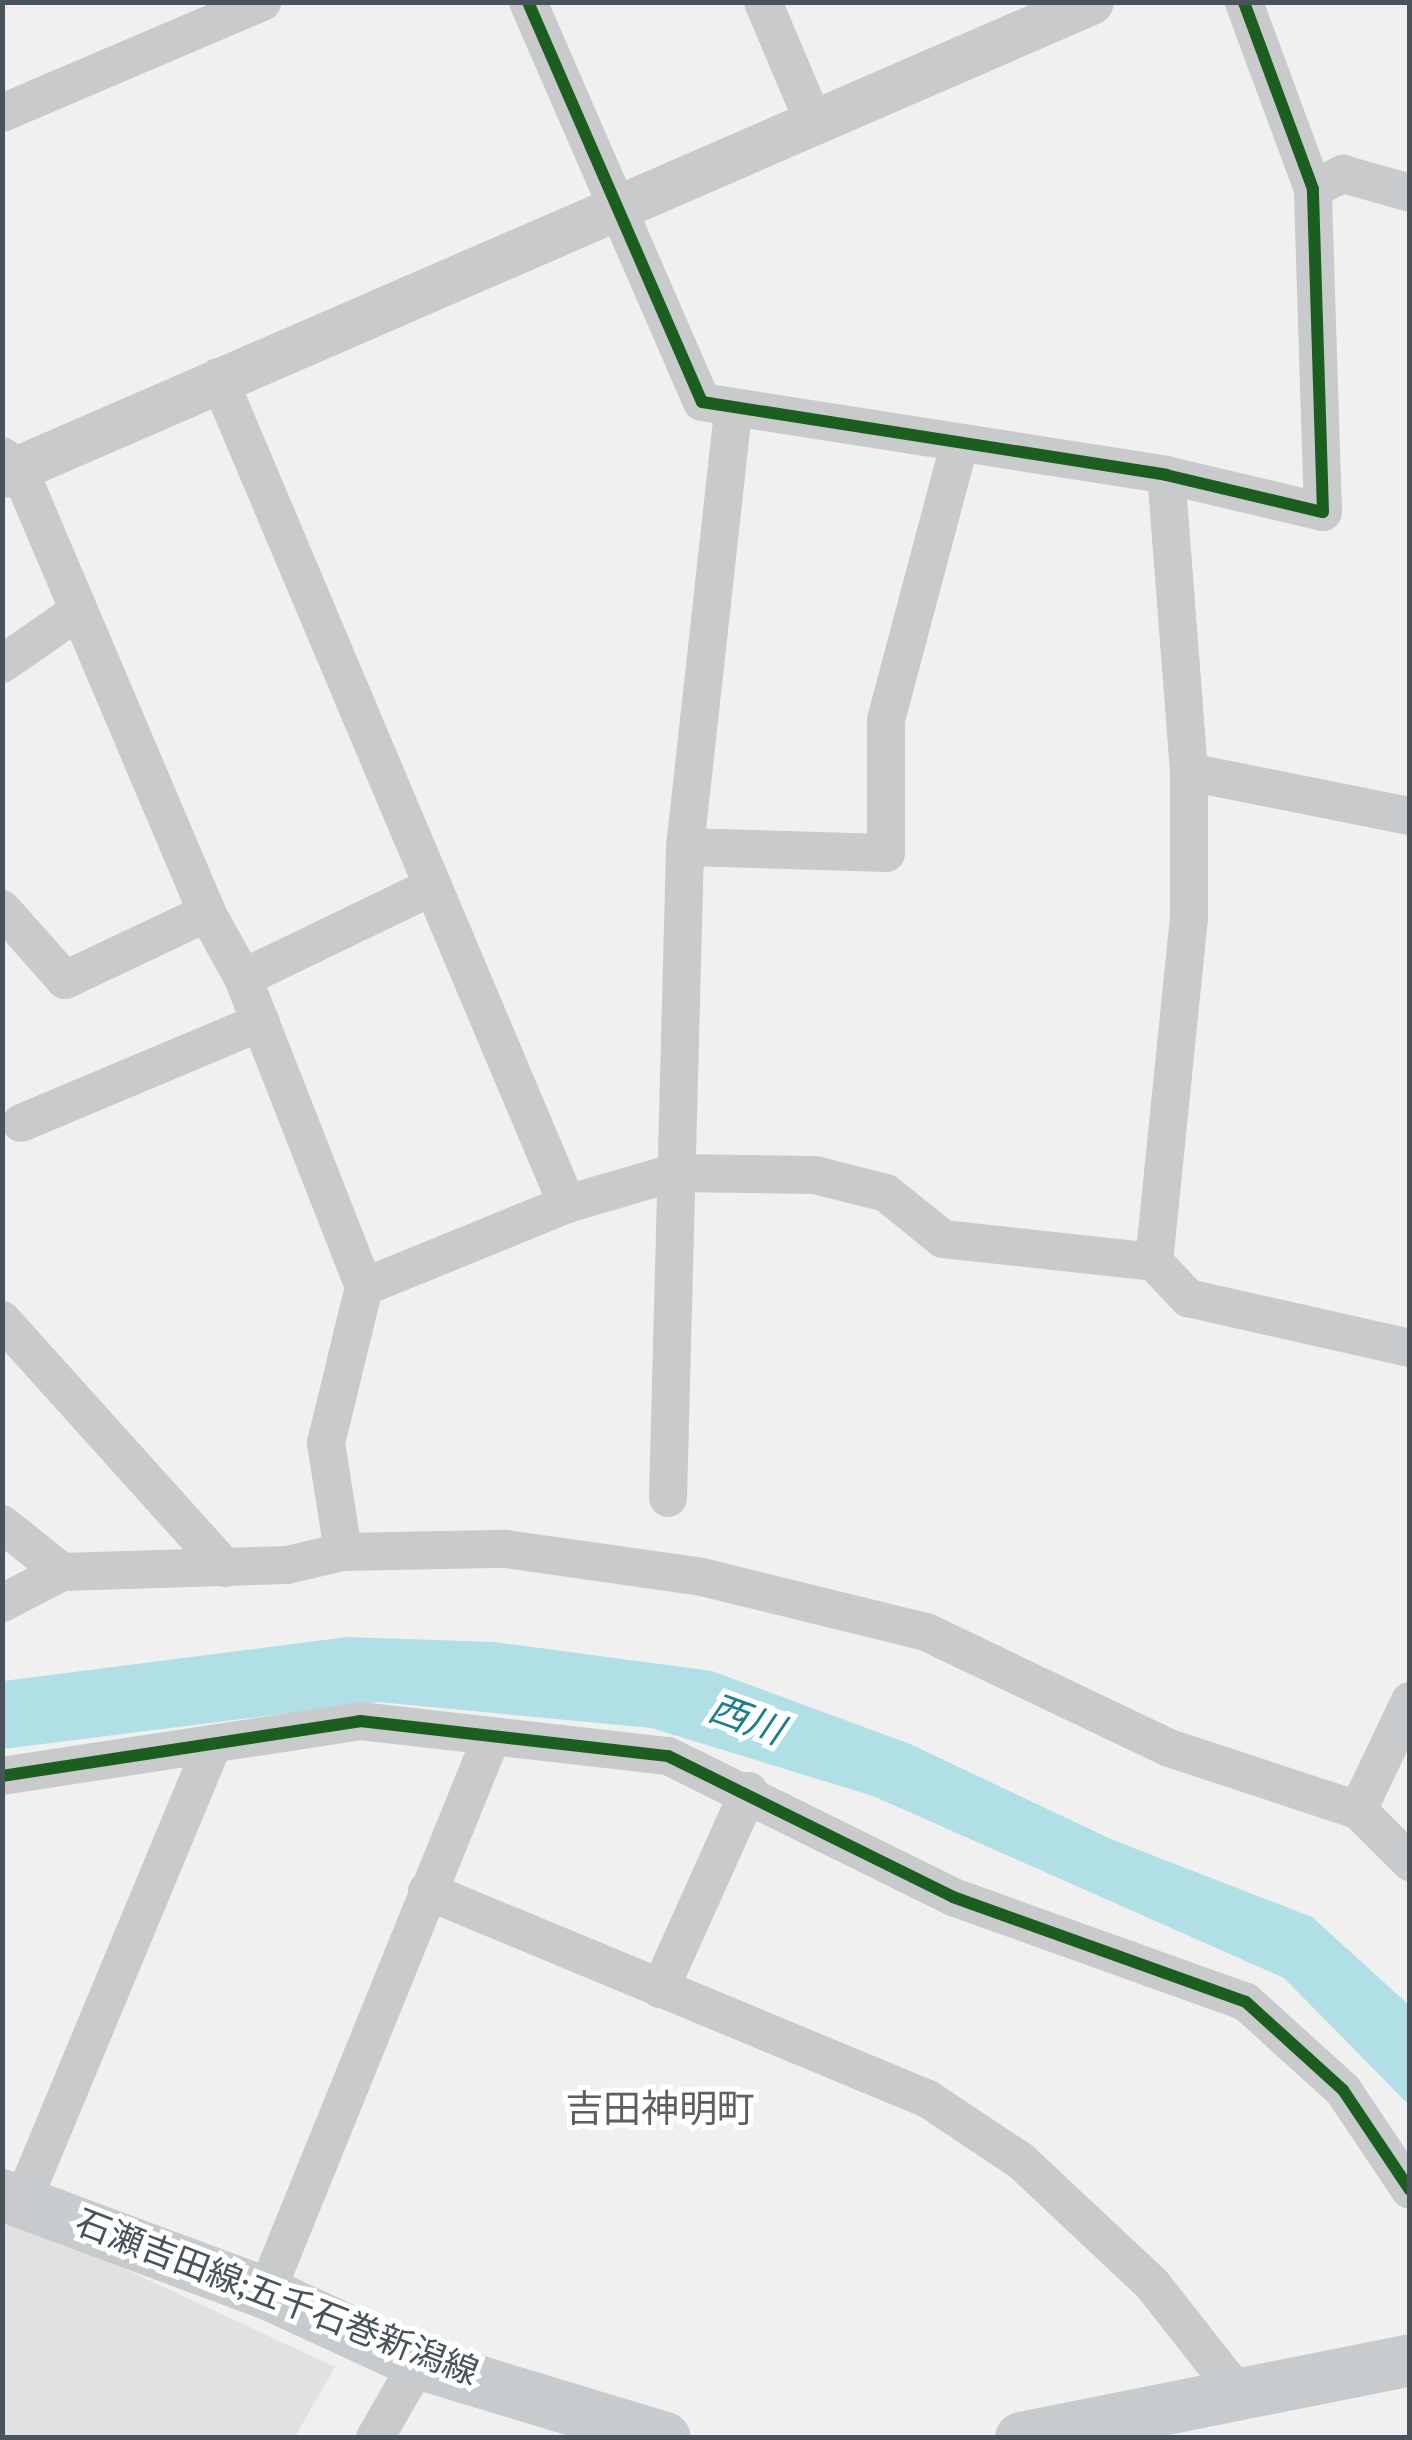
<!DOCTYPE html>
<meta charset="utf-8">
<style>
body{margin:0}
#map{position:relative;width:1412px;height:2440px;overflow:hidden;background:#f0f0f0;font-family:Overpass,"Noto Sans JP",sans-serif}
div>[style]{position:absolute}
.education>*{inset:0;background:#e2e1e1}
.water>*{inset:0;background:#b0e0e6}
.minor>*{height:38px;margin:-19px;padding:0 19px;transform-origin:19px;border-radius:19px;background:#c8cacb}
.tertiary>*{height:45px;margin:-22.5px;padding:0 22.5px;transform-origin:22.5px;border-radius:22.5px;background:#c8cacb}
.secondary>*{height:52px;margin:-26px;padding:0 26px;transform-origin:26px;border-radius:26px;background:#c8cbcd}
.cycleway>*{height:12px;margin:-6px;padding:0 6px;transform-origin:6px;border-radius:6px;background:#1b5e20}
span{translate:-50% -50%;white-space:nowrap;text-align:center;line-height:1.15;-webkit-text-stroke:10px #fff;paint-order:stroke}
.street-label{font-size:35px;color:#49535a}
.water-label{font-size:38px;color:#1b808b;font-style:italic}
.neighbourhood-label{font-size:38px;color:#5c6063}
.frame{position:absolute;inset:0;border:5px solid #49535a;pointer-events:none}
</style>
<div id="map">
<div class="education">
<i style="clip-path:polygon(3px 2212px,335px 2367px,295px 2437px,3px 2438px)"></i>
</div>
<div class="water">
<i style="clip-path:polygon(347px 1637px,494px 1642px,712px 1671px,910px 1744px,1113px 1840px,1312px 1917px,1409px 2005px,1409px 2105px,1284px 1978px,873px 1796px,651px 1728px,378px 1702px,3px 1749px,3px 1681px)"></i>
</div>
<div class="minor">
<i style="left:528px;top:2px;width:436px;rotate:66.5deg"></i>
<i style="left:702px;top:402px;width:470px;rotate:8.9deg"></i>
<i style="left:1166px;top:475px;width:161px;rotate:13.3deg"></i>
<i style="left:1323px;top:512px;width:323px;rotate:-91.8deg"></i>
<i style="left:1313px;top:189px;width:199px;rotate:-110.3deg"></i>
<i style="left:763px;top:2px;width:131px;rotate:67.1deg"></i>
<i style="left:2px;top:113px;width:283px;rotate:-23.1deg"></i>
<i style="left:1313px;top:189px;width:34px;rotate:-27deg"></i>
<i style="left:1343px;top:174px;width:70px;rotate:15.8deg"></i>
<i style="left:218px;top:377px;width:898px;rotate:67.12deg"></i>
<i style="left:2px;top:456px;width:19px;rotate:35deg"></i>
<i style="left:18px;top:467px;width:484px;rotate:67deg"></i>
<i style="left:207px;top:913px;width:74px;rotate:61deg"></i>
<i style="left:243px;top:978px;width:332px;rotate:68.6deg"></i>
<i style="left:364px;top:1287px;width:161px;rotate:103.7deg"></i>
<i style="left:326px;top:1443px;width:110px;rotate:81.1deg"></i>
<i style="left:2px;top:664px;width:91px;rotate:-34.7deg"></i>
<i style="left:1189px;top:772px;width:225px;rotate:11.3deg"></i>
<i style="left:685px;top:847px;width:201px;rotate:1.7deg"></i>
<i style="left:886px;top:853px;width:133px;rotate:-90deg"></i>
<i style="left:886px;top:720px;width:284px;rotate:-75.1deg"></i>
<i style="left:2px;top:909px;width:95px;rotate:48.4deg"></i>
<i style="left:65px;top:980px;width:157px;rotate:-25.3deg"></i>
<i style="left:243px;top:978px;width:209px;rotate:-25.8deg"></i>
<i style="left:21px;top:1123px;width:260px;rotate:-22.8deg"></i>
<i style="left:1154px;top:1262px;width:347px;rotate:-84.2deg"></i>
<i style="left:1189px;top:917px;width:145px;rotate:-90deg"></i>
<i style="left:1189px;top:772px;width:298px;rotate:-94.4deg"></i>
<i style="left:364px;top:1287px;width:219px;rotate:-22.2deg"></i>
<i style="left:567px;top:1204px;width:110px;rotate:-16.3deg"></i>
<i style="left:673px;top:1173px;width:142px;rotate:0.8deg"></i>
<i style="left:815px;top:1175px;width:73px;rotate:14.2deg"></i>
<i style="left:886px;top:1193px;width:73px;rotate:38.9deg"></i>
<i style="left:943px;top:1239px;width:212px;rotate:6.2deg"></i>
<i style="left:1154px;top:1262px;width:50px;rotate:46.6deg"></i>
<i style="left:1188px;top:1298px;width:228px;rotate:12.7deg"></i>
<i style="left:2px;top:1320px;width:334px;rotate:48deg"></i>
<i style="left:668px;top:1498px;width:651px;rotate:-88.5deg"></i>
<i style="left:685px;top:847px;width:439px;rotate:-83.7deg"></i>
<i style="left:2px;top:1524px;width:77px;rotate:38.7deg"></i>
<i style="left:2px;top:1603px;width:68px;rotate:-27.3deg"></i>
<i style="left:62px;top:1572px;width:225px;rotate:-1.8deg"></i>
<i style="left:287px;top:1565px;width:57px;rotate:-13.1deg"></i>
<i style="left:343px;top:1552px;width:163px;rotate:-1.1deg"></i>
<i style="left:506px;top:1549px;width:198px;rotate:8.1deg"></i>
<i style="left:702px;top:1577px;width:231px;rotate:13.8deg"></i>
<i style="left:926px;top:1632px;width:269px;rotate:25.5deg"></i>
<i style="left:1169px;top:1748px;width:199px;rotate:18.2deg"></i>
<i style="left:1358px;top:1810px;width:74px;rotate:45deg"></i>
<i style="left:2px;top:1776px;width:362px;rotate:-8.7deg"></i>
<i style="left:360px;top:1721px;width:310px;rotate:6.5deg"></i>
<i style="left:668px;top:1756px;width:318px;rotate:26.3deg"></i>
<i style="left:953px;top:1897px;width:311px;rotate:19.7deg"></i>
<i style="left:1246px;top:2002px;width:131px;rotate:42.2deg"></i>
<i style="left:1343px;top:2090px;width:120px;rotate:56.2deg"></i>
<i style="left:1358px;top:1810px;width:121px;rotate:-64.5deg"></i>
<i style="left:427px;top:1891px;width:542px;rotate:22.55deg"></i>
<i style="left:928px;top:2099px;width:112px;rotate:33.7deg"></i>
<i style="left:1021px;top:2161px;width:180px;rotate:43.2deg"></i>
<i style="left:1152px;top:2284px;width:144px;rotate:51.8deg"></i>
<i style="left:660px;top:1989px;width:217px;rotate:-65.8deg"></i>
<i style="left:22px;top:2203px;width:496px;rotate:-67.4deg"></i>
<i style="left:266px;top:2293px;width:596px;rotate:-67.91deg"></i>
<i style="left:375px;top:2438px;width:86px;rotate:-60.2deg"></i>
</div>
<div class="tertiary">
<i style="left:2px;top:475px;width:1187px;rotate:-23.48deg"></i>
</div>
<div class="secondary">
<i style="left:2px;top:2195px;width:282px;rotate:20.4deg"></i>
<i style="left:266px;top:2293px;width:167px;rotate:24.7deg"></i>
<i style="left:418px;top:2363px;width:258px;rotate:16.9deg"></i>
<i style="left:1021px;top:2438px;width:397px;rotate:-11.3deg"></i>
</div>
<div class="cycleway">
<i style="left:528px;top:2px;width:436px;rotate:66.5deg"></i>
<i style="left:702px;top:402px;width:470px;rotate:8.9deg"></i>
<i style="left:1166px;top:475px;width:161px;rotate:13.3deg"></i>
<i style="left:1323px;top:512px;width:323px;rotate:-91.8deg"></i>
<i style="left:1313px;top:189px;width:199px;rotate:-110.3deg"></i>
<i style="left:2px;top:1776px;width:362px;rotate:-8.7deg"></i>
<i style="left:360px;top:1721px;width:310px;rotate:6.5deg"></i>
<i style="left:668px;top:1756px;width:318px;rotate:26.3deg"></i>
<i style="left:953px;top:1897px;width:311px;rotate:19.7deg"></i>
<i style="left:1246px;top:2002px;width:131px;rotate:42.2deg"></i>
<i style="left:1343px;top:2090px;width:120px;rotate:56.2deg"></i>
</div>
<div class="street-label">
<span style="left:276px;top:2300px;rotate:21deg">石瀬吉田線;五千石巻新潟線</span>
</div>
<div class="water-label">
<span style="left:745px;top:1723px;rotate:20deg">西川</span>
</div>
<div class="neighbourhood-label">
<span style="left:660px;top:2113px">吉田神明町</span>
</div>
<div class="frame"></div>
</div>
